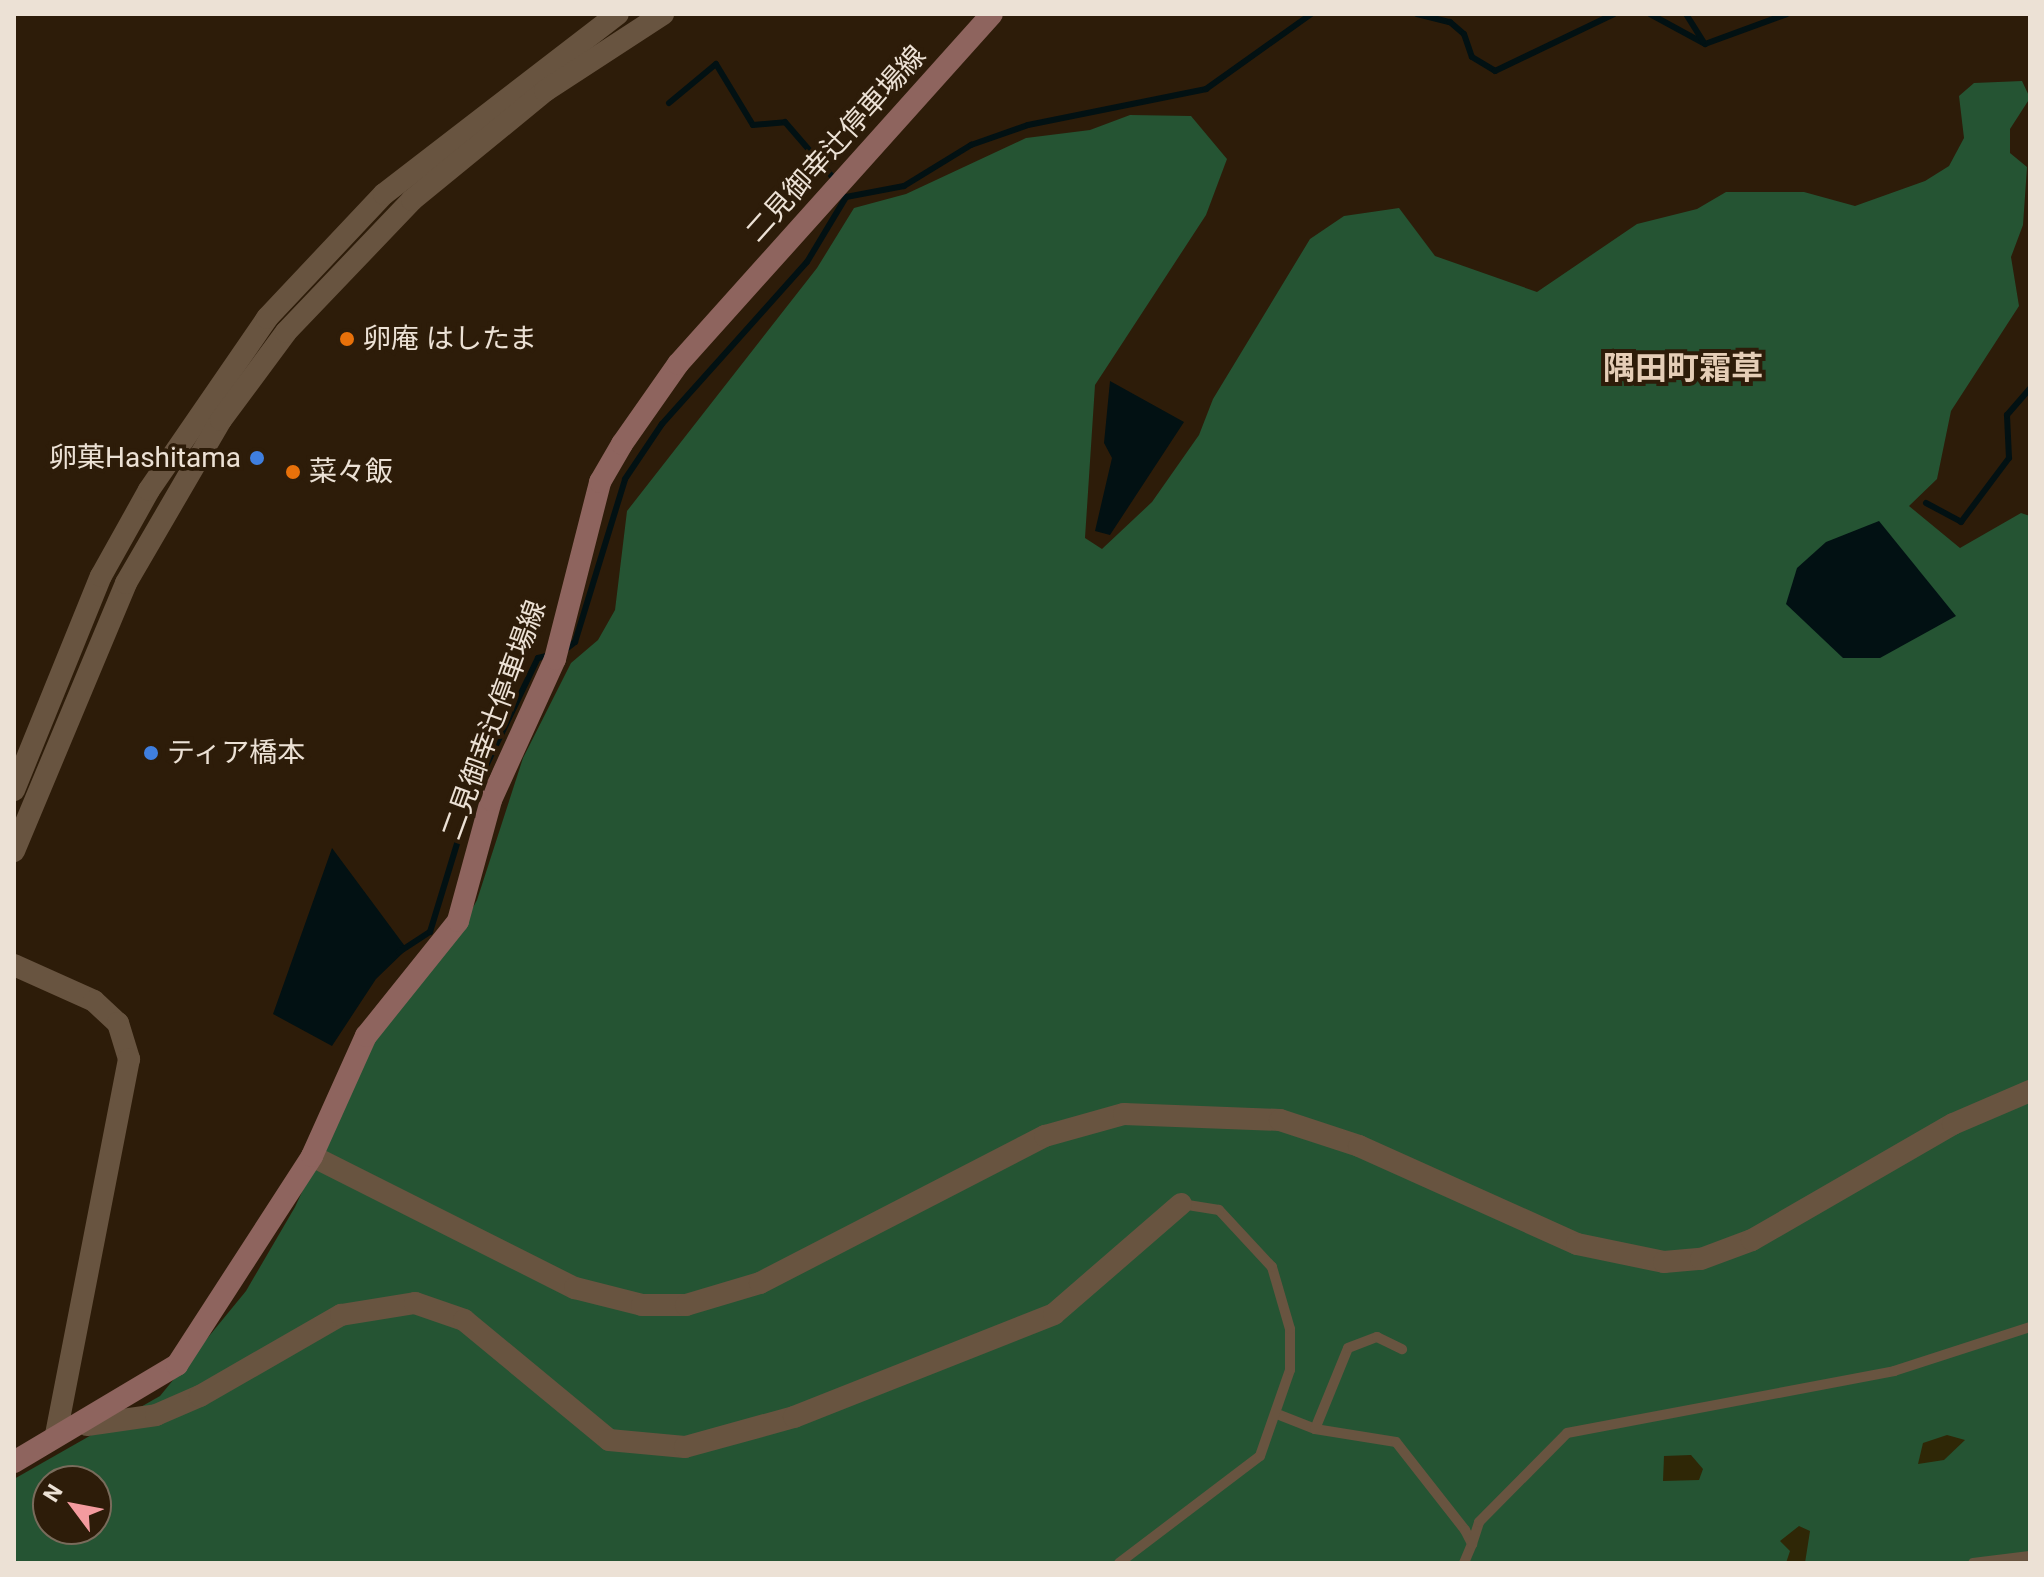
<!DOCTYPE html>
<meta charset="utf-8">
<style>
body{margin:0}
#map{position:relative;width:2044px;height:1577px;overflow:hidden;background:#2d1c09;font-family:Roboto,"Noto Sans JP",sans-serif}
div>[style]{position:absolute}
.green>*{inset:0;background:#255433}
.sand>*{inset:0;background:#2f2706}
.water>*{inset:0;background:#021113}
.stream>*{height:6px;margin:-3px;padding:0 3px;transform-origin:3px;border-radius:3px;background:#021113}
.service>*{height:10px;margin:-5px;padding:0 5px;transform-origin:5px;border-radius:5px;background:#685440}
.tertiary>*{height:22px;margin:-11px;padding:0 11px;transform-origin:11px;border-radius:11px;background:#685440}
.secondary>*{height:22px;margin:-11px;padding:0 11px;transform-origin:11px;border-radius:11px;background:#8e645e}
.dots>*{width:22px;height:22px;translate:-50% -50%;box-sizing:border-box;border:4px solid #2d1c09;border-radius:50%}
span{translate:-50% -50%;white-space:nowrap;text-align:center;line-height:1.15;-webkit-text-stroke:8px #2d1c09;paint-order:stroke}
.street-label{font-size:28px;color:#ece1d5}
.poi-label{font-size:28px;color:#ece1d5}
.left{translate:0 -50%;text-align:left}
.right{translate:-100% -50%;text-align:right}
.quarter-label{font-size:32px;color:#e5ceb7;font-weight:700}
.frame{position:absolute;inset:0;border:16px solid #ece1d5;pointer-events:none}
.north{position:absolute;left:32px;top:1465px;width:80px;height:80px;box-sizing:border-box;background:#2d1c09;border:2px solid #796b5b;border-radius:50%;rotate:302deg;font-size:22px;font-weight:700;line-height:32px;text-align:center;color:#ece1d5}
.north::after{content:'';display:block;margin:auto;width:28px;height:36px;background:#f49b9f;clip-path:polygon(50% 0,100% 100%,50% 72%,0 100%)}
</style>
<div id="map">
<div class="green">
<i style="clip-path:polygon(evenodd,2022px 81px,2030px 98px,2010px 129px,2010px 153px,2027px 167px,2023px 225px,2011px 257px,2019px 306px,1951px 411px,1937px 479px,1909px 506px,1960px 548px,2021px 513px,2030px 516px,2030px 1563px,14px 1563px,14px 1479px,160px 1396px,246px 1291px,295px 1207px,378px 1028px,458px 935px,477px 900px,523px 758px,571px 663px,598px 640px,615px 610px,627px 511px,817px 268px,854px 208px,906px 194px,1026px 138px,1090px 130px,1130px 115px,1191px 116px,1227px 159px,1206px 215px,1095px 385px,1085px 538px,1102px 549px,1152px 502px,1199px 435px,1213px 399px,1310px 239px,1344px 216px,1399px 208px,1435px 256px,1537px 292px,1637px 224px,1697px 209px,1726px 192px,1804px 192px,1855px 206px,1925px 181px,1949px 166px,1964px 138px,1959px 96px,1974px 83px,2022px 81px,48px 1481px,96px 1481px,96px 1529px,48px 1529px,48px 1481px)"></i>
</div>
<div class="sand">
<i style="clip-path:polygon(1947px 1435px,1965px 1440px,1944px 1460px,1918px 1464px,1923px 1443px)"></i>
<i style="clip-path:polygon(1691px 1455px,1703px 1469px,1699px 1480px,1663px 1481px,1664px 1456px)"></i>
<i style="clip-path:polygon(1799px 1526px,1810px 1531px,1805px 1563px,1786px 1563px,1790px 1551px,1780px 1541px)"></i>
</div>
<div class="water">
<i style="clip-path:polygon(1110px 381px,1184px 422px,1110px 535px,1095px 531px,1112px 458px,1104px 443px)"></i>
<i style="clip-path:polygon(1879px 521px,1956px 616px,1880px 658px,1843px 658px,1786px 604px,1797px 568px,1826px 542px)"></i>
<i style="clip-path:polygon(332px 848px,407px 949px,376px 979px,332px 1046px,273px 1014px)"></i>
</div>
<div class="stream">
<i style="left:1417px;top:14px;width:34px;rotate:14deg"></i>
<i style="left:1450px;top:22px;width:18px;rotate:41deg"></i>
<i style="left:1464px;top:34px;width:24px;rotate:71deg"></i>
<i style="left:1472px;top:57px;width:27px;rotate:31deg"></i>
<i style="left:1495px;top:71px;width:132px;rotate:-25.6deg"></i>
<i style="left:1650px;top:14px;width:63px;rotate:28.6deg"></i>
<i style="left:1705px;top:44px;width:87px;rotate:-20.1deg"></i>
<i style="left:1686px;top:14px;width:32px;rotate:58deg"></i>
<i style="left:669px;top:103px;width:61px;rotate:-39.7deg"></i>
<i style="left:716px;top:64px;width:71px;rotate:58.8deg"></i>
<i style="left:753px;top:125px;width:32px;rotate:-5deg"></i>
<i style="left:785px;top:122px;width:77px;rotate:49.2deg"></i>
<i style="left:1926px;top:503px;width:40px;rotate:28deg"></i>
<i style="left:1961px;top:522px;width:80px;rotate:-53.1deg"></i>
<i style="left:2009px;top:458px;width:43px;rotate:-92.7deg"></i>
<i style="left:2007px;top:415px;width:35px;rotate:-49deg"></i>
<i style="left:565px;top:650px;width:13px;rotate:-39deg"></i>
<i style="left:575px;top:642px;width:170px;rotate:-72.9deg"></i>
<i style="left:625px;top:479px;width:66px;rotate:-56.1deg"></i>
<i style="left:662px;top:424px;width:217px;rotate:-48.2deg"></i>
<i style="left:807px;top:262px;width:76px;rotate:-59deg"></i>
<i style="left:846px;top:197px;width:59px;rotate:-10.7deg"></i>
<i style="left:904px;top:186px;width:79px;rotate:-31.5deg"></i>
<i style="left:971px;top:145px;width:60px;rotate:-19.3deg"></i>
<i style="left:1028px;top:125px;width:182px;rotate:-11.4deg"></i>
<i style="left:1206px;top:89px;width:129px;rotate:-35.5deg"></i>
<i style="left:399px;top:952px;width:37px;rotate:-33deg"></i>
<i style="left:430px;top:932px;width:143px;rotate:-73deg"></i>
<i style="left:472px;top:795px;width:152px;rotate:-64.3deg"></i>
<i style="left:538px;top:658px;width:12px;rotate:-14deg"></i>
</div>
<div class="service">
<i style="left:1277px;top:1414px;width:41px;rotate:21.5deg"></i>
<i style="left:1315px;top:1429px;width:82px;rotate:9.1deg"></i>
<i style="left:1396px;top:1442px;width:112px;rotate:51.9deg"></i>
<i style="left:1465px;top:1530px;width:16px;rotate:63deg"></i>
<i style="left:1472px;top:1544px;width:21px;rotate:113deg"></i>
<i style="left:1315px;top:1429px;width:87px;rotate:-67.8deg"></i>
<i style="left:1348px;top:1348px;width:31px;rotate:-21deg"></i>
<i style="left:1377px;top:1337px;width:28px;rotate:26deg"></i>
<i style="left:1472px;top:1544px;width:23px;rotate:-72deg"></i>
<i style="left:1479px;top:1522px;width:125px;rotate:-45.3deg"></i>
<i style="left:1567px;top:1433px;width:333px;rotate:-10.7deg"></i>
<i style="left:1894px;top:1371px;width:143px;rotate:-17.9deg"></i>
<i style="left:1119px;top:1563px;width:177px;rotate:-37.2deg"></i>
<i style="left:1260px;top:1456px;width:91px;rotate:-70.8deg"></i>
<i style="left:1290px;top:1370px;width:41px;rotate:-90deg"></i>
<i style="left:1290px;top:1329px;width:65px;rotate:-106.2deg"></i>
<i style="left:1272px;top:1267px;width:78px;rotate:-132.9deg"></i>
<i style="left:1219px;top:1210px;width:38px;rotate:-171deg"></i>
<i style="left:1973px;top:1563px;width:57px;rotate:-7deg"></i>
</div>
<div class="tertiary">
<i style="left:14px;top:790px;width:231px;rotate:-67.9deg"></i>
<i style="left:101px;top:576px;width:98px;rotate:-60.8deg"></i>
<i style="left:149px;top:490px;width:209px;rotate:-55.5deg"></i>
<i style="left:267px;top:318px;width:170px;rotate:-46.7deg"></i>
<i style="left:384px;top:194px;width:295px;rotate:-37.6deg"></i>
<i style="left:14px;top:851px;width:290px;rotate:-67.3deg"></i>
<i style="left:126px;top:583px;width:189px;rotate:-59.8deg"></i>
<i style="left:221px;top:420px;width:109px;rotate:-53.5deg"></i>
<i style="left:286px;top:332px;width:182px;rotate:-46.3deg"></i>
<i style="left:412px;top:200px;width:172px;rotate:-39.3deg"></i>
<i style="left:545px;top:91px;width:141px;rotate:-33.1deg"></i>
<i style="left:14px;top:965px;width:88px;rotate:24.2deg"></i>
<i style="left:94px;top:1001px;width:33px;rotate:43deg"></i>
<i style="left:118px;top:1023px;width:38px;rotate:73deg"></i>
<i style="left:129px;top:1059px;width:384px;rotate:101deg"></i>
<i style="left:312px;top:1156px;width:294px;rotate:26.7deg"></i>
<i style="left:575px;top:1288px;width:69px;rotate:14.2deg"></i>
<i style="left:642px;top:1305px;width:44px"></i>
<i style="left:686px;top:1305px;width:77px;rotate:-16.6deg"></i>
<i style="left:760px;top:1283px;width:321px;rotate:-27.3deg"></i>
<i style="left:1045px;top:1136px;width:82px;rotate:-15.6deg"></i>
<i style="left:1124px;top:1114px;width:156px;rotate:2.2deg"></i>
<i style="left:1280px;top:1120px;width:83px;rotate:18.2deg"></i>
<i style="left:1359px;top:1146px;width:239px;rotate:24.2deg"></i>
<i style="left:1577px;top:1244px;width:89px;rotate:11.7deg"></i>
<i style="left:1664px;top:1262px;width:37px;rotate:-5deg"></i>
<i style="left:1701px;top:1259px;width:54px;rotate:-20.4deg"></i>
<i style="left:1752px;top:1240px;width:232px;rotate:-30deg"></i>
<i style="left:1953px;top:1124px;width:84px;rotate:-23.2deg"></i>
<i style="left:87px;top:1425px;width:70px;rotate:-8.2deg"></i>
<i style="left:156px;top:1415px;width:48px;rotate:-23.4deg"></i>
<i style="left:200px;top:1396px;width:163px;rotate:-29.9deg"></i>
<i style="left:341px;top:1315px;width:75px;rotate:-9.2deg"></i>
<i style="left:415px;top:1303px;width:52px;rotate:19.1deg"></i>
<i style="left:464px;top:1320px;width:188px;rotate:39.6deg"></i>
<i style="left:609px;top:1440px;width:76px;rotate:5.3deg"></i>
<i style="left:685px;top:1447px;width:113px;rotate:-15.4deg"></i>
<i style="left:794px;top:1417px;width:280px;rotate:-21.6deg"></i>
<i style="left:1054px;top:1314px;width:168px;rotate:-40.9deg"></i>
</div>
<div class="secondary">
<i style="left:14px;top:1462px;width:190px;rotate:-30.8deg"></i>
<i style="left:177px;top:1365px;width:249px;rotate:-57.1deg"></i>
<i style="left:312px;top:1156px;width:132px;rotate:-65.8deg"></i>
<i style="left:366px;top:1036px;width:147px;rotate:-51.3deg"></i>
<i style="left:458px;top:921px;width:125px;rotate:-74.7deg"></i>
<i style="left:491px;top:800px;width:155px;rotate:-65.6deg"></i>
<i style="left:555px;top:659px;width:183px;rotate:-75.7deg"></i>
<i style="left:600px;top:482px;width:44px;rotate:-59.9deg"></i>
<i style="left:622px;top:444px;width:98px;rotate:-55deg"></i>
<i style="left:678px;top:364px;width:470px;rotate:-48.1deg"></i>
</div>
<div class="dots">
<i style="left:347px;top:339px;background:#e8710a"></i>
<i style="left:257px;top:458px;background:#3f7fe0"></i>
<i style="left:293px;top:472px;background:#e8710a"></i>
<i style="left:151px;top:753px;background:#3f7fe0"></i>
</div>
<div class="street-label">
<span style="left:836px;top:144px;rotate:-48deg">二見御幸辻停車場線</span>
<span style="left:494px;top:720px;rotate:-70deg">二見御幸辻停車場線</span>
</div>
<div class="poi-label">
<span class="left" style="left:363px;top:339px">卵庵 はしたま</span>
<span class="right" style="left:241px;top:458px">卵菓Hashitama</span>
<span class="left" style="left:309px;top:472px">菜々飯</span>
<span class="left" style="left:167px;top:753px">ティア橋本</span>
</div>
<div class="quarter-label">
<span style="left:1683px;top:368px">隅田町霜草</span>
</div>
<div class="frame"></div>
<div class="north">N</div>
</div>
